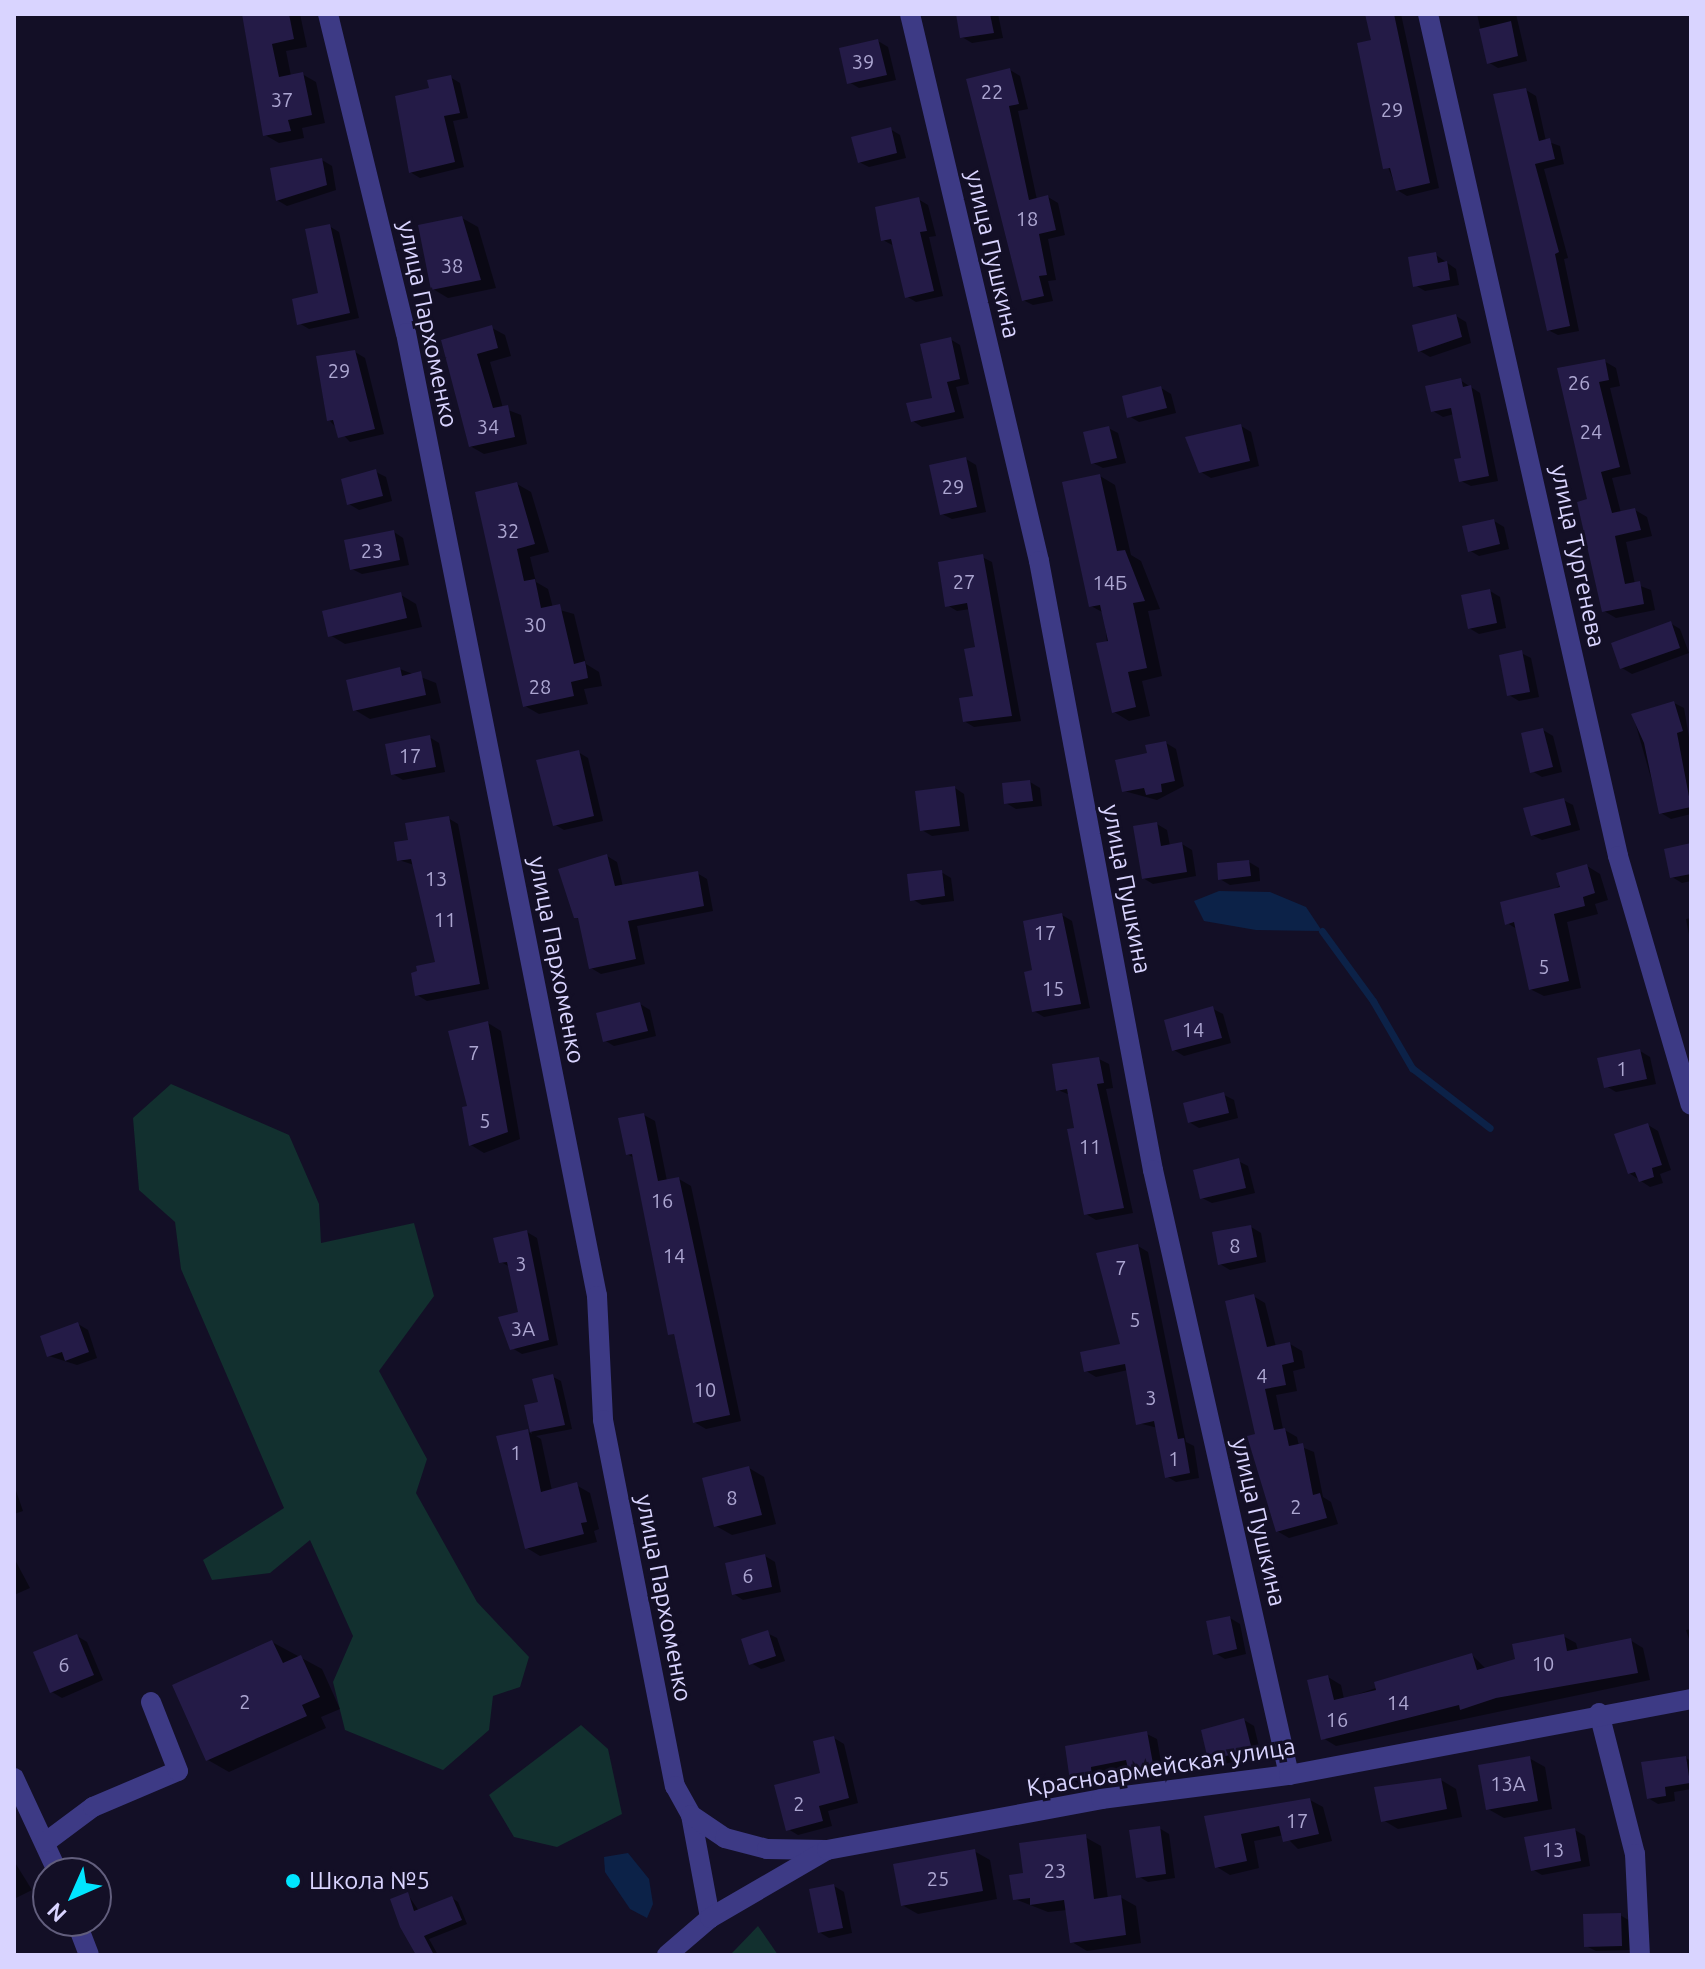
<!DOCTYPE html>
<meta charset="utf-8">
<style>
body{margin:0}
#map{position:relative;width:1705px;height:1969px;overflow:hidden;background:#130f26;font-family:Ubuntu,sans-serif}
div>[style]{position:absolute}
.green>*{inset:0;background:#12302f}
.water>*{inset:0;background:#0c2248}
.shadow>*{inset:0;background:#0007}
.stream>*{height:7px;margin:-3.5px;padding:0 3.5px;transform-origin:3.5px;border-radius:3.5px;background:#0c2248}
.building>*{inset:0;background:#241b47}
.minor>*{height:20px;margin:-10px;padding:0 10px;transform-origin:10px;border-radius:10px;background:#3d3a85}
.dots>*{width:22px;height:22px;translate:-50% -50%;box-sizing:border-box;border:4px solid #130f26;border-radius:50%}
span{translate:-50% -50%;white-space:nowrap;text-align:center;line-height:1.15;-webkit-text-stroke:6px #130f26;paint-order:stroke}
.number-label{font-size:20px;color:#aca6d1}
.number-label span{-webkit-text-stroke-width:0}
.street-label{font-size:24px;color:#d9d4ff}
.poi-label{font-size:24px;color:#d9d4ff}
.left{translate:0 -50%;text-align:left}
.frame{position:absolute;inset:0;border:16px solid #d9d4ff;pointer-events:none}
.north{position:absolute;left:32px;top:1857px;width:80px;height:80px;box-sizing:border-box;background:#130f26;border:2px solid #625e7d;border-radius:50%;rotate:225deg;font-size:22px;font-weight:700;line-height:32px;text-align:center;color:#d9d4ff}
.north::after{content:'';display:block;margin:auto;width:28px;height:36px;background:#00e5ff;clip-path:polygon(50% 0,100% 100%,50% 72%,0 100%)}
</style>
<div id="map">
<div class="green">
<i style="clip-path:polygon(171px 1084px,289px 1135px,319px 1204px,321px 1243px,414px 1223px,434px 1296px,379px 1371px,427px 1459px,416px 1493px,477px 1602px,529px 1657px,520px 1687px,493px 1696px,489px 1730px,443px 1770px,345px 1730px,333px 1682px,353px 1636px,310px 1540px,270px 1573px,212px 1580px,203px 1560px,284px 1508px,181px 1269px,175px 1222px,139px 1190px,133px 1118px)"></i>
<i style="clip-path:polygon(581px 1725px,608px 1749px,622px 1814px,557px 1847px,514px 1837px,489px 1795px)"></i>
<i style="clip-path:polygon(758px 1926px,778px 1955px,730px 1955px,734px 1951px)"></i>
</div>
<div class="water">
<i style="clip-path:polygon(1219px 891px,1270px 892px,1306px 907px,1322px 931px,1256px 930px,1204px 921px,1194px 901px)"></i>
<i style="clip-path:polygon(628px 1853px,649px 1879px,653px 1904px,647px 1918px,630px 1909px,605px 1872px,604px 1857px)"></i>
</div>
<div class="shadow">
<i style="clip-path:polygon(244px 14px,300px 14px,307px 47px,286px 51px,291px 76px,302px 74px,316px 82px,325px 123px,302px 128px,304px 138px,279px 143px,265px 135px)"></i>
<i style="clip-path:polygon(958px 14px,998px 14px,1003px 38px,972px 43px,962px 37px)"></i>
<i style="clip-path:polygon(1367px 14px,1401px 14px,1439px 188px,1407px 196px,1397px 190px,1378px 142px,1373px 41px)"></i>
<i style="clip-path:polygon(1477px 14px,1516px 14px,1527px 61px,1498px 68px,1488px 62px)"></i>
<i style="clip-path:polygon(878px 41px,888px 47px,896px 80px,859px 88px,849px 82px)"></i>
<i style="clip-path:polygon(1010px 70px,1020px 76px,1028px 109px,1018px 111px,1037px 200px,1048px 197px,1058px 203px,1065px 235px,1048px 239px,1056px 280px,1048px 281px,1053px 301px,1033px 305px,1023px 300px,968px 80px)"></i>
<i style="clip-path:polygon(450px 77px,460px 83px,468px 118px,453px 121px,464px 167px,420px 178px,410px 172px,432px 89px)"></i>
<i style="clip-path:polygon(1526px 90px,1536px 96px,1546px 141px,1560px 146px,1564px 164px,1544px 169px,1568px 258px,1564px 259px,1579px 331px,1558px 335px,1548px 330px)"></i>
<i style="clip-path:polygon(890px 129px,900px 135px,906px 158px,869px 167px,859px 162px)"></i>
<i style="clip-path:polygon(322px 160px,332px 166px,336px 190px,287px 206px,277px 200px)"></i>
<i style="clip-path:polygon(918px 199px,928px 205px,936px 236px,929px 237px,943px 296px,916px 302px,906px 296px,894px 246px,883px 240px)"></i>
<i style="clip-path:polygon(462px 218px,478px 227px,496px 288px,448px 298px,433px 289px)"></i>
<i style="clip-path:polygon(329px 226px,339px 232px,359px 318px,309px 329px,299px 323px,321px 294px)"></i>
<i style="clip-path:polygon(1436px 255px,1456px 269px,1459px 285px,1425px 291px,1415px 285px)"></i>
<i style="clip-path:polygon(1456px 316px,1466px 322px,1471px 343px,1430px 357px,1420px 351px)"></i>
<i style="clip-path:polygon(492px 328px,505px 335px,511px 356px,490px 362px,503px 408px,521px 415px,527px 444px,484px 454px,470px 446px,444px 341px)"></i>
<i style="clip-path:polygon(950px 339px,960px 345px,969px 384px,956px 387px,964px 418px,922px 427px,913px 421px,934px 399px)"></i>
<i style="clip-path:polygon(355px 352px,365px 358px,384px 434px,350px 442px,329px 420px)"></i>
<i style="clip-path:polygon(1604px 361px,1616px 368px,1620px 386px,1610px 388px,1631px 474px,1612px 478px,1621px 513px,1635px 510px,1647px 517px,1652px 536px,1626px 542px,1635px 584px,1651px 590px,1655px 610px,1616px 618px,1604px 611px,1589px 501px,1559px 370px)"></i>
<i style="clip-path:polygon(1460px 380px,1480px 393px,1498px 481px,1471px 486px,1461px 481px,1463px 459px,1454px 414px,1443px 417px,1433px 411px)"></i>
<i style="clip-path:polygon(1161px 388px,1171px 394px,1176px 413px,1139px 422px,1129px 416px)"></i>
<i style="clip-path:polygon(1241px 426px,1251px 432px,1259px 466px,1211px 478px,1201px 472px)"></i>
<i style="clip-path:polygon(1108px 428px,1118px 433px,1126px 463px,1103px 468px,1093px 463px)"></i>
<i style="clip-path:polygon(966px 459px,976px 465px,986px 512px,952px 519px,942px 514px)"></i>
<i style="clip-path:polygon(376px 472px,386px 477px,392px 501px,359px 510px,349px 504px)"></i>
<i style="clip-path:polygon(1100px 476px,1115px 485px,1131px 555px,1141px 561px,1160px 609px,1148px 611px,1162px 676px,1142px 681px,1150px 716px,1129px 721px,1114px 712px,1104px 613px,1091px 606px)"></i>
<i style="clip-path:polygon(517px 484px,531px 492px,549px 552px,530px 557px,536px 582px,548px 589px,553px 608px,574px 614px,586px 664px,599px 672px,602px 686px,584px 689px,588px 704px,539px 714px,525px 706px,478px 494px)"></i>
<i style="clip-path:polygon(1494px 521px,1504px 527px,1509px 549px,1479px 556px,1469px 550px)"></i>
<i style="clip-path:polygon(394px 532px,403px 538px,409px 565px,362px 574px,352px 569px)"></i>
<i style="clip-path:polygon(982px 557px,992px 562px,1021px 721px,974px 727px,964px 721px,976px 698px,977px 649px,970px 609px,957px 611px,947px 605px)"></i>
<i style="clip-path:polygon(1490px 591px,1500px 597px,1506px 628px,1479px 634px,1469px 628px)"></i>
<i style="clip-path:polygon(401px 595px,416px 604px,422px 627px,345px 644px,330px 635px)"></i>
<i style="clip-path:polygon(1670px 623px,1680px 629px,1689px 653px,1632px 674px,1622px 668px)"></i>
<i style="clip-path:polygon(1521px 653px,1531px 658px,1539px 697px,1519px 701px,1509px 695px)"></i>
<i style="clip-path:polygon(400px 669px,436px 683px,441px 703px,370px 719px,355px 710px)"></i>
<i style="clip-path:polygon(1674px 703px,1684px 708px,1691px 749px,1691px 814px,1671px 819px,1661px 813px,1633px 715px)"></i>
<i style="clip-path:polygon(1543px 730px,1553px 736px,1562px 772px,1542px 777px,1532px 771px)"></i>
<i style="clip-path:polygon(429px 737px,439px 743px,445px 772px,403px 780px,393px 774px)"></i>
<i style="clip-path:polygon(1166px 743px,1176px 749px,1184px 786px,1157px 800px,1124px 791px,1150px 755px)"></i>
<i style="clip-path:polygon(578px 752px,588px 758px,603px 821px,564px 830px,554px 824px)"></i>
<i style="clip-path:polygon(1030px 782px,1040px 788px,1042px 806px,1016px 809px,1006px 803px)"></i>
<i style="clip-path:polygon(955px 788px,964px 794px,969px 831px,932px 836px,922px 830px)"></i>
<i style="clip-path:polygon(1563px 800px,1573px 805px,1580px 830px,1542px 840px,1532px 835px)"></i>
<i style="clip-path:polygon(448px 818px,458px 824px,489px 989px,427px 1001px,417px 995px,437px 964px,414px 865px,399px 860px,410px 842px)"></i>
<i style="clip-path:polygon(1157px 824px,1167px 830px,1170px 846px,1182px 844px,1192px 850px,1196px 876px,1153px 884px,1143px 878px)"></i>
<i style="clip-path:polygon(1691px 845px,1691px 881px,1682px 883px,1672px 877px)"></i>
<i style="clip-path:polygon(607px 856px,617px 862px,623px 887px,697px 873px,707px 879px,713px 911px,637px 926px,645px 964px,601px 974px,591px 968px,581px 920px,575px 917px)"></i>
<i style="clip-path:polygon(1249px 862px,1259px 868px,1260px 881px,1230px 885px,1220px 879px)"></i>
<i style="clip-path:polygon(1587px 866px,1600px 874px,1608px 900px,1595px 904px,1598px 914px,1567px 922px,1581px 988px,1544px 996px,1530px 989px,1517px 929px,1507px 923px)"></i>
<i style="clip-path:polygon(941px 872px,951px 878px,954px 901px,922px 905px,912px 899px)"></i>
<i style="clip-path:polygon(1062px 915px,1072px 921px,1090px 1008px,1044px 1017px,1034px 1011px,1035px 972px)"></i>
<i style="clip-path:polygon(1691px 918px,1691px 945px,1686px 919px)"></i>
<i style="clip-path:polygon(640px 1004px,650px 1010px,656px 1036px,614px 1046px,604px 1040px)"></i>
<i style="clip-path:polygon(1213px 1009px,1223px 1014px,1231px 1043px,1184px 1056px,1174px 1050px)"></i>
<i style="clip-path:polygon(488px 1023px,501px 1031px,520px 1139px,484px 1153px,471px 1145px)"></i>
<i style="clip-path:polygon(1640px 1051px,1650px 1057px,1656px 1084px,1616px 1092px,1606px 1086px)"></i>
<i style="clip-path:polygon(1099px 1059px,1109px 1064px,1113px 1088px,1106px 1089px,1133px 1213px,1096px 1220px,1086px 1214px,1070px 1095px,1058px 1090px)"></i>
<i style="clip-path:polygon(1224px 1095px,1234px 1100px,1238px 1118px,1199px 1128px,1189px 1122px)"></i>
<i style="clip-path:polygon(644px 1115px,655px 1121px,667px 1181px,679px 1179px,691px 1186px,741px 1421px,706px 1429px,694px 1422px,634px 1158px,627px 1154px)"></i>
<i style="clip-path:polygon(1648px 1125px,1658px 1131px,1671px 1170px,1660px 1174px,1663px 1183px,1650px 1187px,1629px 1173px)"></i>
<i style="clip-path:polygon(1238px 1161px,1248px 1166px,1255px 1193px,1212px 1203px,1202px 1198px)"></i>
<i style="clip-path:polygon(1251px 1227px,1261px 1233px,1266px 1262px,1230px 1270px,1220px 1264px)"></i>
<i style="clip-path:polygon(527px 1232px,537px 1238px,558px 1345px,522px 1354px,512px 1348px,520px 1313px,510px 1267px,501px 1262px)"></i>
<i style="clip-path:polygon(1138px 1246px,1148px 1252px,1186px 1442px,1194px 1446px,1199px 1478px,1176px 1482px,1166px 1476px,1158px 1428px,1138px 1423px,1128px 1370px,1096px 1377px,1086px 1371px,1122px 1346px)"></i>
<i style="clip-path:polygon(1253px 1296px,1265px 1303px,1276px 1347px,1290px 1344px,1302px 1351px,1305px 1368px,1293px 1371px,1297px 1391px,1276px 1395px,1283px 1429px,1297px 1437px,1299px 1446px,1314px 1452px,1323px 1497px,1331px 1502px,1338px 1524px,1289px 1538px,1277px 1531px,1257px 1436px)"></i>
<i style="clip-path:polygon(78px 1324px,88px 1330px,97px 1358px,77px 1365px,49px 1356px)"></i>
<i style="clip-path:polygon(553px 1377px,561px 1381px,572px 1429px,536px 1436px,541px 1439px,552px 1491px,576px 1485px,590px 1493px,599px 1529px,594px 1531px,597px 1542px,540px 1556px,527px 1548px,527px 1431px,532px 1434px,526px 1406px,541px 1403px)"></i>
<i style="clip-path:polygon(749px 1468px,764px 1477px,776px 1524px,732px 1535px,716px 1526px)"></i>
<i style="clip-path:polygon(14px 1485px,23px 1511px,14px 1514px)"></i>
<i style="clip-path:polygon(765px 1556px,775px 1562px,781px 1592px,743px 1600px,734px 1594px)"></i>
<i style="clip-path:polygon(14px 1558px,30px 1588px,14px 1595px)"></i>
<i style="clip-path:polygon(1230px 1618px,1240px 1624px,1246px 1654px,1225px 1659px,1215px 1653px)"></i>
<i style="clip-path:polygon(1691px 1629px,1691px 1645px,1686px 1630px)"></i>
<i style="clip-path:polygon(767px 1633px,777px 1638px,785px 1661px,761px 1669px,751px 1663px)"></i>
<i style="clip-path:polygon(77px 1636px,87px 1642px,103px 1680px,62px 1698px,52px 1692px)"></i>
<i style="clip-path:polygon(1563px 1636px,1576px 1643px,1578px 1651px,1630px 1640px,1643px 1648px,1650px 1680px,1336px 1746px,1323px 1738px,1328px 1677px,1341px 1685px,1344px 1699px,1472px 1655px,1486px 1669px,1518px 1660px)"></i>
<i style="clip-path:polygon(272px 1642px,322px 1669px,340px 1709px,321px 1717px,326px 1728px,229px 1772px,208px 1760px)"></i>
<i style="clip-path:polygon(1244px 1720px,1254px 1726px,1261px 1755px,1220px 1765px,1210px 1759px)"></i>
<i style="clip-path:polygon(1147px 1734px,1157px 1739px,1163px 1774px,1140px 1778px,1129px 1766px,1100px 1771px,1101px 1783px,1082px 1785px,1072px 1780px,1067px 1747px)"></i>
<i style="clip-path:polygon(834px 1738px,844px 1744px,858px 1803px,828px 1811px,832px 1826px,798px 1835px,788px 1829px,823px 1775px)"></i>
<i style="clip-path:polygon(1529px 1758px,1545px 1767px,1552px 1809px,1504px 1818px,1488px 1809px)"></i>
<i style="clip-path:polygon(1686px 1758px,1691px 1761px,1691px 1789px,1674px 1792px,1675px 1801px,1658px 1804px,1648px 1798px)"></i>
<i style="clip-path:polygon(1441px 1780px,1456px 1789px,1462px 1817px,1398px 1829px,1383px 1820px)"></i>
<i style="clip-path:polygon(1310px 1800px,1323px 1807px,1332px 1841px,1298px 1849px,1284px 1835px,1254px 1841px,1259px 1868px,1230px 1875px,1217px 1867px,1207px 1818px)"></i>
<i style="clip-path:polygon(1159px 1828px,1169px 1834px,1175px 1878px,1148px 1882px,1138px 1876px)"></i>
<i style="clip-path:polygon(1575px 1830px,1585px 1836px,1590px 1866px,1542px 1875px,1532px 1869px)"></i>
<i style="clip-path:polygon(1085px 1837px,1101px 1846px,1108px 1899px,1120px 1897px,1136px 1906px,1141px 1943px,1087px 1951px,1072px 1942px,1067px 1910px,1048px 1912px,1015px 1899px,1025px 1875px)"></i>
<i style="clip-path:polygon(974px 1851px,990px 1860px,997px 1899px,918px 1914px,902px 1905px)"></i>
<i style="clip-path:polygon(14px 1861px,32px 1890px,14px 1899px)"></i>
<i style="clip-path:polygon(834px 1886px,844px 1892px,852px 1933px,829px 1938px,819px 1932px)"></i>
<i style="clip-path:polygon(408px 1895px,419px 1911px,452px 1898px,458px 1902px,467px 1924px,429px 1939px,438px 1955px,420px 1955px)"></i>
<i style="clip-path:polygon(1620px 1915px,1630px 1921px,1631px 1950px,1596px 1951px,1586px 1946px)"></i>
</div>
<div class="stream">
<i style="left:1322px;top:931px;width:87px;rotate:53.9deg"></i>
<i style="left:1373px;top:1001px;width:78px;rotate:59.8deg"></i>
<i style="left:1412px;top:1068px;width:98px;rotate:37.6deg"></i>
</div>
<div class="building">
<i style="clip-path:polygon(242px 14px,289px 14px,294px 39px,272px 44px,279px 77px,303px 72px,312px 115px,288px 120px,291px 131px,263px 136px)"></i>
<i style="clip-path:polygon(956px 14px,990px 14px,994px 33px,960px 38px)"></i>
<i style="clip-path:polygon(1365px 14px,1394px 14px,1430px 183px,1396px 191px,1390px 168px,1383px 169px,1357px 43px,1371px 40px)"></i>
<i style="clip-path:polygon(1511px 21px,1518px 56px,1487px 64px,1479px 29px)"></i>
<i style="clip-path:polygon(878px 39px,887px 75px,847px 84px,839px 48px)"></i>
<i style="clip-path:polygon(1010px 68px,1019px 104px,1009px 106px,1029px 200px,1048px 195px,1056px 230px,1039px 234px,1047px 275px,1039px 276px,1044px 296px,1022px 301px,966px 79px)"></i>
<i style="clip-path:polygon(451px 75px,460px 113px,444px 116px,455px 162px,409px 173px,395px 96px,429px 88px,427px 80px)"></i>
<i style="clip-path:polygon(1526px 88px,1539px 141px,1550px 138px,1555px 159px,1535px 164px,1559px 252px,1555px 254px,1570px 326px,1547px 331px,1493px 94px)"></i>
<i style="clip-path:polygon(891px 127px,897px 153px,858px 163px,851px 137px)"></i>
<i style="clip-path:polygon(322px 158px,327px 185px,276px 201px,270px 168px)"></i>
<i style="clip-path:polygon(919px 197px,927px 231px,920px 232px,934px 291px,905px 298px,891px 239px,881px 241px,875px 207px)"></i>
<i style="clip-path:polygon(462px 216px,481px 280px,431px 290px,418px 225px)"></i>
<i style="clip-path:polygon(330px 224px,350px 313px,297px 325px,292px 299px,318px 293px,305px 229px)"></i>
<i style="clip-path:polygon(1436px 252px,1438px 263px,1447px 261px,1450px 280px,1413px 287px,1408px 257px)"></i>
<i style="clip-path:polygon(1456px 314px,1462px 337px,1418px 352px,1412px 325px)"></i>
<i style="clip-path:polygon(492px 325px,498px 348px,477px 354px,493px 408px,508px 405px,515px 437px,469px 447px,441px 340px)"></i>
<i style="clip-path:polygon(951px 337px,960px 379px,947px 382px,955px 412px,911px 422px,906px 403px,932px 398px,920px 344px)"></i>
<i style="clip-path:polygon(355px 350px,375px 429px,338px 438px,333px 420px,327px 421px,316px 356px)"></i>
<i style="clip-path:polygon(1605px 359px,1609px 380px,1599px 382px,1620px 467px,1601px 472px,1612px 513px,1635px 508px,1641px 530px,1615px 536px,1625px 584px,1640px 581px,1644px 604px,1602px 612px,1577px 502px,1587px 499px,1557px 368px)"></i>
<i style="clip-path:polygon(1461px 378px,1463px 387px,1471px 385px,1489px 476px,1459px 482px,1454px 459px,1461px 458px,1451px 408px,1431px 412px,1425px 386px)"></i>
<i style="clip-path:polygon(1161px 386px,1167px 408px,1127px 418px,1122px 396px)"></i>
<i style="clip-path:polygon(1241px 424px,1250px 461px,1199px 473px,1185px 437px)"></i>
<i style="clip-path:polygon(1109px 426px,1117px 458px,1091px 464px,1083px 432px)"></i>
<i style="clip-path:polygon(966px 457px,977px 507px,940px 515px,929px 465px)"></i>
<i style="clip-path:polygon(376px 469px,383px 496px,347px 505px,341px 479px)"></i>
<i style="clip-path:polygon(1100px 474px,1117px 551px,1125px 550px,1145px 601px,1133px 603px,1147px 668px,1128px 672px,1136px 707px,1112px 713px,1096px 643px,1108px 641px,1100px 605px,1089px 607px,1062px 482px)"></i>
<i style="clip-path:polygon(517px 482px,535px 544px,517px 549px,524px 581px,535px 579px,541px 608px,560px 604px,574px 664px,585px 661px,588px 678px,571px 682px,574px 696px,523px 707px,475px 492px)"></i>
<i style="clip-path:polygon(1494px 519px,1500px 544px,1468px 552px,1462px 526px)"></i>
<i style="clip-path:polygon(394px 530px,400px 560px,350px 570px,344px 540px)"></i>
<i style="clip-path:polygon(983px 554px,1012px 716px,963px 722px,959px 698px,973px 696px,964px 649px,975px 647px,967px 603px,945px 607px,938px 562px)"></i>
<i style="clip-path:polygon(1490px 589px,1497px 623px,1468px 629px,1461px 595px)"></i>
<i style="clip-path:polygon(401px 592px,407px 618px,328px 637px,322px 611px)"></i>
<i style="clip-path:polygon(1671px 621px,1680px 648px,1620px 669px,1611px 643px)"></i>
<i style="clip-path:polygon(1522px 650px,1530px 692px,1507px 696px,1499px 655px)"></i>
<i style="clip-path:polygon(400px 667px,402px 676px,421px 671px,426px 695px,353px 711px,346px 680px)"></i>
<i style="clip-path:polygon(1674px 701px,1683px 731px,1677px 733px,1691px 807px,1659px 814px,1644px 743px,1631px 714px)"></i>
<i style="clip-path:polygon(1543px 728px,1553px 767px,1530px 773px,1521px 733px)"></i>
<i style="clip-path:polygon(430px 735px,436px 767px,391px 775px,385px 744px)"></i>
<i style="clip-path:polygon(1166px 741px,1175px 781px,1161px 784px,1162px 792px,1146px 795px,1144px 788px,1122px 792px,1115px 760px,1147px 753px,1145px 745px)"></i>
<i style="clip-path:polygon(579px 750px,594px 816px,553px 826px,536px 760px)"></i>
<i style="clip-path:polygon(1030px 780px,1033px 801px,1004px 804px,1002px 783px)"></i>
<i style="clip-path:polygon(955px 786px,960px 826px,920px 831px,915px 791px)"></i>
<i style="clip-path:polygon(1564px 798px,1571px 825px,1531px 836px,1523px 808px)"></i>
<i style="clip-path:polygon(449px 816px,480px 984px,415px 996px,411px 973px,417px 971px,416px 966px,435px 962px,411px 859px,397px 861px,394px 842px,408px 840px,405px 823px)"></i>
<i style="clip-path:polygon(1157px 822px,1161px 846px,1182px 842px,1187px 872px,1142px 879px,1133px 826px)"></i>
<i style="clip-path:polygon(1691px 843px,1691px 874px,1670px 878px,1664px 849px)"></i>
<i style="clip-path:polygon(607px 854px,615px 886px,698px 871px,704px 906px,628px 921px,636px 959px,589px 969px,578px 918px,574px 918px,558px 869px)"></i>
<i style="clip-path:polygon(1249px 860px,1251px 876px,1218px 880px,1217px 863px)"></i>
<i style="clip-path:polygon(1587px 864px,1595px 893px,1583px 897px,1585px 906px,1554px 914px,1569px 981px,1529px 990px,1514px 922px,1505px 925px,1500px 902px,1560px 887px,1556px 873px)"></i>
<i style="clip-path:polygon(942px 870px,945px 896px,910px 901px,907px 874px)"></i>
<i style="clip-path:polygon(1062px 913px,1081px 1004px,1032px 1012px,1024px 972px,1032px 970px,1023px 921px)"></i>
<i style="clip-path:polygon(640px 1002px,648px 1031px,603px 1042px,596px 1013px)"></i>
<i style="clip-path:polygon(1213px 1006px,1222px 1038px,1172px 1051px,1164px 1020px)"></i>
<i style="clip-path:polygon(488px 1021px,508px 1132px,469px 1146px,462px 1107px,467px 1106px,448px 1031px)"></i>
<i style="clip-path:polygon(1640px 1049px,1647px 1079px,1604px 1088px,1597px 1058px)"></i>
<i style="clip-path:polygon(1099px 1057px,1104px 1083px,1097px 1084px,1124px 1208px,1084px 1215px,1067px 1129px,1074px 1128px,1067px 1089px,1056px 1091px,1052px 1064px)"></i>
<i style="clip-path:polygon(1224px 1092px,1229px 1113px,1188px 1123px,1183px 1103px)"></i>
<i style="clip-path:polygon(644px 1113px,658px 1181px,679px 1177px,730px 1415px,693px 1423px,674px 1334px,668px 1335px,632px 1154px,626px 1155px,618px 1118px)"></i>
<i style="clip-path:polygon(1648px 1123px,1662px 1165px,1652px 1168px,1654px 1177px,1639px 1182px,1635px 1172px,1628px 1174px,1614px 1134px)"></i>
<i style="clip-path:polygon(1239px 1158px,1246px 1188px,1200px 1199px,1193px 1170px)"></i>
<i style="clip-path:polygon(1251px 1225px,1257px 1257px,1218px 1265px,1212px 1232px)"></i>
<i style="clip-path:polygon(527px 1230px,549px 1340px,510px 1350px,498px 1317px,518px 1312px,507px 1262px,499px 1263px,493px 1238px)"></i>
<i style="clip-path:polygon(1138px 1244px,1178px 1439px,1184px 1438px,1190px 1473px,1165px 1478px,1154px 1421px,1136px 1425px,1125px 1364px,1084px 1372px,1080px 1352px,1120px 1344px,1096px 1253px)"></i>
<i style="clip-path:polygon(1254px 1294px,1267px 1347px,1290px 1342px,1294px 1362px,1282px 1365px,1286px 1385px,1265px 1389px,1274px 1430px,1285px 1428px,1289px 1446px,1303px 1443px,1313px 1495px,1320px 1493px,1327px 1518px,1276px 1532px,1247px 1436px,1255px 1434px,1225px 1301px)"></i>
<i style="clip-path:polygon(78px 1322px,89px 1352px,65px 1361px,62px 1352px,47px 1357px,40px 1336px)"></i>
<i style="clip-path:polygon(553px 1374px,565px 1425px,530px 1432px,524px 1405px,538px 1402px,532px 1379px)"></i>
<i style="clip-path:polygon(528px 1429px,541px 1492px,577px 1482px,587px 1522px,581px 1523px,584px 1534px,525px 1549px,496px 1436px)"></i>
<i style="clip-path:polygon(749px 1466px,762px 1515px,714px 1527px,702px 1478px)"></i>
<i style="clip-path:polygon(765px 1554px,772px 1587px,732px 1595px,725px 1563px)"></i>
<i style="clip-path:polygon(1230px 1616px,1237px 1649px,1213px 1655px,1206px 1621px)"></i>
<i style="clip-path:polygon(768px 1630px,776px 1656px,749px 1665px,741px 1639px)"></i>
<i style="clip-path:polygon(77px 1634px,94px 1675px,50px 1693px,33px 1652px)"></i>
<i style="clip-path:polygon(1564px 1634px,1567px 1651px,1631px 1638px,1638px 1673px,1496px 1698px,1460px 1710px,1459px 1705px,1321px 1740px,1307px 1680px,1328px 1675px,1334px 1700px,1376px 1690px,1374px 1682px,1472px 1653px,1477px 1670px,1515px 1659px,1512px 1644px)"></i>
<i style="clip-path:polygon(272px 1640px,283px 1663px,301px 1655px,320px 1697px,302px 1705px,307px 1716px,206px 1761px,172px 1685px)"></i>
<i style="clip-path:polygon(1244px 1718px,1252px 1750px,1208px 1760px,1201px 1730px)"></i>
<i style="clip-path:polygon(1147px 1731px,1154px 1769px,1129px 1773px,1126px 1760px,1091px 1767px,1092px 1778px,1070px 1781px,1065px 1746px)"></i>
<i style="clip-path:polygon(834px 1736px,849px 1798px,819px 1806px,823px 1821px,786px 1831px,774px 1785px,820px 1773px,813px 1741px)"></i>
<i style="clip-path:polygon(1530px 1756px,1538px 1801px,1486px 1810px,1478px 1765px)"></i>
<i style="clip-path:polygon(1686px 1756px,1690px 1783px,1665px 1787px,1666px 1796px,1647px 1799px,1641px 1762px)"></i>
<i style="clip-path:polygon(1441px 1778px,1447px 1809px,1381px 1822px,1374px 1787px)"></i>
<i style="clip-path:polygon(1310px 1798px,1319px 1834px,1283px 1842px,1279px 1826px,1241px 1834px,1247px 1861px,1215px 1868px,1204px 1816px)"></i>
<i style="clip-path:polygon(1160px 1826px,1166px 1874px,1136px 1878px,1129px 1830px)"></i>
<i style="clip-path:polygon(1575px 1828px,1581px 1861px,1531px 1871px,1524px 1837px)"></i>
<i style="clip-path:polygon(1086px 1834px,1094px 1899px,1121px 1895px,1126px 1935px,1070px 1943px,1064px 1900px,1030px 1905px,1030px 1898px,1013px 1900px,1009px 1875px,1023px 1873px,1019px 1843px)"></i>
<i style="clip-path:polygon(975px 1849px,983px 1891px,901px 1906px,893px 1864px)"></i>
<i style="clip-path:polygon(834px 1884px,843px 1928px,818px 1933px,809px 1889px)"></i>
<i style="clip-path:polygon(408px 1892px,414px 1911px,452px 1896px,462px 1920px,424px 1936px,434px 1955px,416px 1955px,400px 1927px,390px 1899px)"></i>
<i style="clip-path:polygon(1621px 1913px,1622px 1946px,1584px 1947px,1583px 1914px)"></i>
</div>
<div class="minor">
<i style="left:328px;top:14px;width:328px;rotate:76.3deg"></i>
<i style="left:406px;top:333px;width:982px;rotate:78.78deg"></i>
<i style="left:597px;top:1296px;width:124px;rotate:87.2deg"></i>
<i style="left:603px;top:1420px;width:373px;rotate:78.9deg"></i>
<i style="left:675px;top:1786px;width:33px;rotate:61deg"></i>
<i style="left:691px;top:1815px;width:105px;rotate:79.5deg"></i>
<i style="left:910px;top:14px;width:562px;rotate:76.73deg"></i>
<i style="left:1039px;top:561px;width:620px;rotate:79.4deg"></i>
<i style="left:1153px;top:1170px;width:620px;rotate:77.33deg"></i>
<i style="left:1428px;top:14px;width:863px;rotate:77.28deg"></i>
<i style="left:1618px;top:856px;width:259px;rotate:73.7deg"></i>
<i style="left:1599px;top:1713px;width:146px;rotate:75.7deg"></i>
<i style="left:1635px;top:1854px;width:101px;rotate:87.2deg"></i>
<i style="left:14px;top:1778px;width:105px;rotate:65.1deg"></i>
<i style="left:691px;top:1815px;width:41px;rotate:34.1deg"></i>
<i style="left:725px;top:1838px;width:43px;rotate:14.7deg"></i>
<i style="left:767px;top:1849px;width:60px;rotate:1deg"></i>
<i style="left:46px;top:1842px;width:59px;rotate:-36.7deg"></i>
<i style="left:93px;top:1807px;width:92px;rotate:-23deg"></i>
<i style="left:178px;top:1771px;width:74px;rotate:-111.4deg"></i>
<i style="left:76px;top:1921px;width:36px;rotate:69deg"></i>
<i style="left:667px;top:1955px;width:57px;rotate:-40.7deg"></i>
<i style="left:710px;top:1918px;width:135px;rotate:-30.2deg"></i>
<i style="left:827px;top:1850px;width:279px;rotate:-10.5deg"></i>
<i style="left:1101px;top:1799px;width:190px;rotate:-7.3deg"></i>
<i style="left:1289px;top:1775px;width:409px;rotate:-10.7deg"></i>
</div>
<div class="dots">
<i style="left:293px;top:1881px;background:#00e5ff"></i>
</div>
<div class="number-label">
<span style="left:863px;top:61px">39</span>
<span style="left:992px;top:91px">22</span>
<span style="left:282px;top:99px">37</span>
<span style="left:1392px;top:109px">29</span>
<span style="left:1027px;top:218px">18</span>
<span style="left:452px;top:265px">38</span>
<span style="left:339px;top:370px">29</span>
<span style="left:1579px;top:382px">26</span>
<span style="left:488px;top:426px">34</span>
<span style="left:1591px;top:431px">24</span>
<span style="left:953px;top:486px">29</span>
<span style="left:508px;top:530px">32</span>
<span style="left:372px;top:550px">23</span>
<span style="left:964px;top:581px">27</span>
<span style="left:1110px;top:582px">14Б</span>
<span style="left:535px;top:624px">30</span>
<span style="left:540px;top:686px">28</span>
<span style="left:410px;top:755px">17</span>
<span style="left:436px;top:878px">13</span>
<span style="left:445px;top:919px">11</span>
<span style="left:1045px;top:932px">17</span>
<span style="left:1544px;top:966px">5</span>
<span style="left:1053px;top:988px">15</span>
<span style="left:1193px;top:1029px">14</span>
<span style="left:474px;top:1052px">7</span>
<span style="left:1622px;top:1068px">1</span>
<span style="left:485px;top:1120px">5</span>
<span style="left:1090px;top:1146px">11</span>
<span style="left:662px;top:1200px">16</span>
<span style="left:1235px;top:1245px">8</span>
<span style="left:674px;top:1255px">14</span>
<span style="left:521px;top:1263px">3</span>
<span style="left:1121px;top:1267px">7</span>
<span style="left:1135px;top:1319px">5</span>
<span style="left:523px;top:1328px">3А</span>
<span style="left:1262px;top:1375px">4</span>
<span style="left:705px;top:1389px">10</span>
<span style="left:1151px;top:1397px">3</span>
<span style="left:516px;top:1452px">1</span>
<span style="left:1174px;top:1458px">1</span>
<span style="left:732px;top:1497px">8</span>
<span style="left:1296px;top:1506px">2</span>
<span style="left:748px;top:1575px">6</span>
<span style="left:1543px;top:1663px">10</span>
<span style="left:64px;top:1664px">6</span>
<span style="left:245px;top:1701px">2</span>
<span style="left:1398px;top:1702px">14</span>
<span style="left:1337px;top:1719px">16</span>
<span style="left:1508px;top:1783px">13А</span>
<span style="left:799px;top:1803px">2</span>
<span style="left:1297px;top:1820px">17</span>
<span style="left:1553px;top:1849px">13</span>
<span style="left:1055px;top:1870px">23</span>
<span style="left:938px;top:1878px">25</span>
</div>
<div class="street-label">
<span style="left:993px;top:254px;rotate:77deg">улица Пушкина</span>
<span style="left:428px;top:324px;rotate:78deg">улица Пархоменко</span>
<span style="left:1578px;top:556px;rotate:78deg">улица Тургенева</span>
<span style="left:1127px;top:889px;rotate:79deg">улица Пушкина</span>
<span style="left:557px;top:960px;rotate:79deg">улица Пархоменко</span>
<span style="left:1259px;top:1522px;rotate:77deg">улица Пушкина</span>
<span style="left:664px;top:1598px;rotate:79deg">улица Пархоменко</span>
<span style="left:1161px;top:1767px;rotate:-9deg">Красноармейская улица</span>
</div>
<div class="poi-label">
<span class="left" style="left:309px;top:1881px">Школа №5</span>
</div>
<div class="frame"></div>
<div class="north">N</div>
</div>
